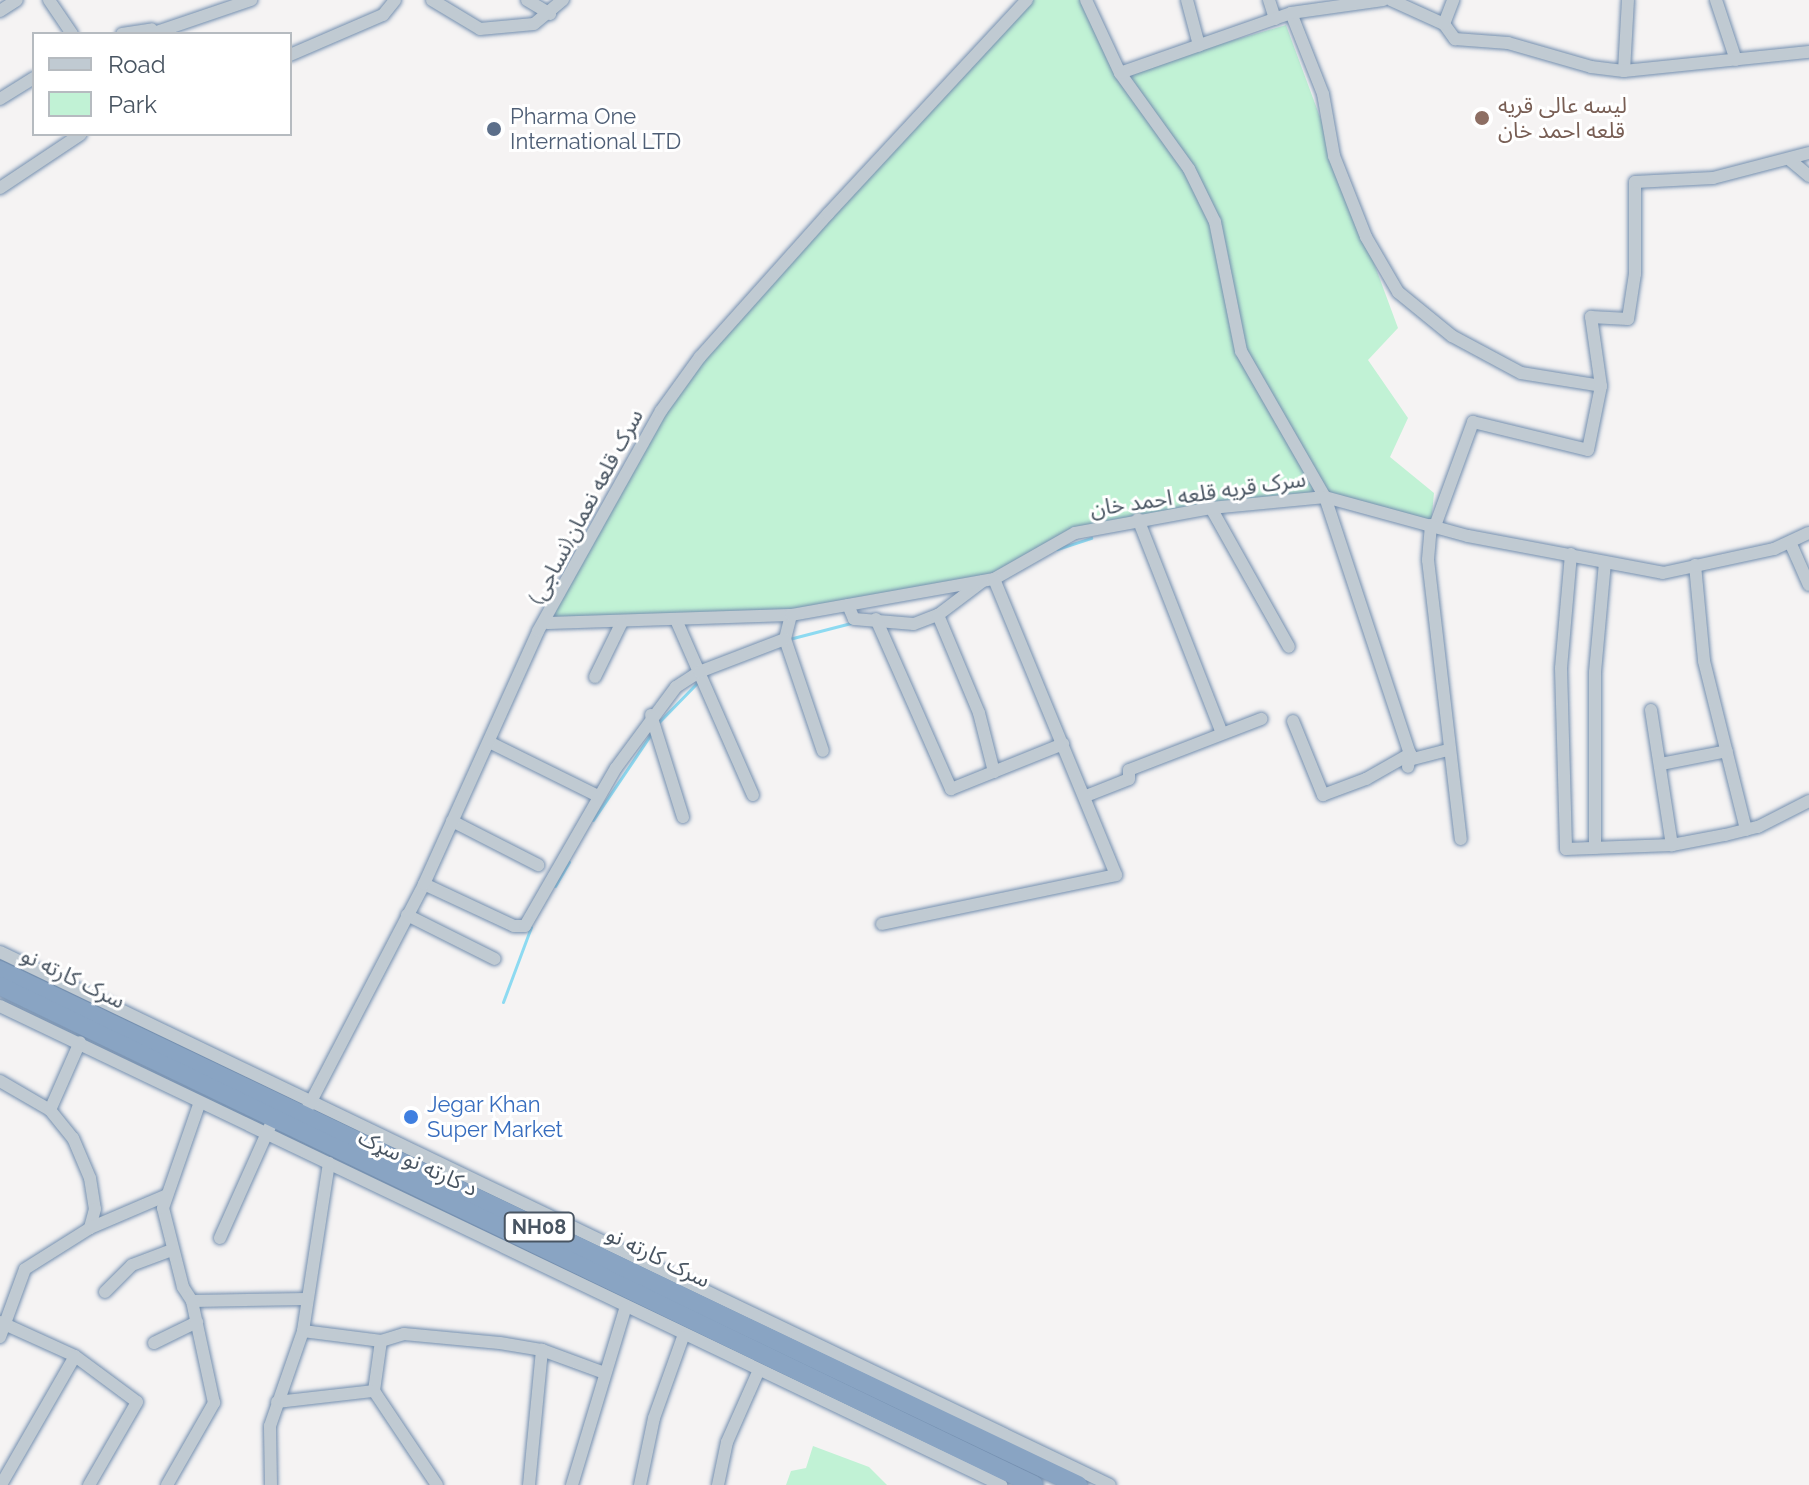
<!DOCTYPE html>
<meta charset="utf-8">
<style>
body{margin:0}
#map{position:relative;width:1809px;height:1485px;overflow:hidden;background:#f5f3f3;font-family:Raleway,"Noto Sans Arabic",sans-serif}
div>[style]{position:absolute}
.green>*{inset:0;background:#c1f2d5}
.stream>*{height:3px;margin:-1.5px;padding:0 1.5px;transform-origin:1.5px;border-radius:1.5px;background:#8ddaf1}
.roads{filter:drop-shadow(0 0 2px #748faf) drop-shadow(0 0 2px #748faf)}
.minor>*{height:12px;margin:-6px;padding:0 6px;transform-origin:6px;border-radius:6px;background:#c0cad2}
.highway>*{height:18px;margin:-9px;padding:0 9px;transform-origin:9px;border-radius:9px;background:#89a4c3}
.dots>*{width:22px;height:22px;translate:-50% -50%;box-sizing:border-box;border:4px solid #fff;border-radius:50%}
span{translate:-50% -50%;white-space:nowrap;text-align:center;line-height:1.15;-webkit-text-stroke:6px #fff;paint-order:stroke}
.shield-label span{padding:2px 6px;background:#fff;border:2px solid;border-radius:6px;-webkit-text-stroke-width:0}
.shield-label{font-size:20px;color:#495562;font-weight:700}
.education-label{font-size:22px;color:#785e54}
.left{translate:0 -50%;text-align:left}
.service-label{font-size:22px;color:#4e5e75}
.street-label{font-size:22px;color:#495562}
.shop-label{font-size:22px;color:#366cbe}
.legend{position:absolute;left:32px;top:32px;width:260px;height:104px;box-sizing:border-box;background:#fff;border:2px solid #b6bbc0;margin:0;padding:10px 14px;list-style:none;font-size:24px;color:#495562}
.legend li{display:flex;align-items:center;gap:16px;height:40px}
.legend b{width:40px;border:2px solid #b6bbc0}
</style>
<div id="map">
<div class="green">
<i style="clip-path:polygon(1027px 0,1086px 0,1120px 73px,1286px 25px,1398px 328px,1368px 360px,1408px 418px,1390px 457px,1434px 493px,1431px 525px,1325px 497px,1076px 533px,994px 579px,791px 615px,547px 623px,601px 514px,700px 357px)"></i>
<i style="clip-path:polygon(813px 1446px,869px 1467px,887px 1485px,786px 1485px,791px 1471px,806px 1468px)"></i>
</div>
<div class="stream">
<i style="left:1057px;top:549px;width:36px;rotate:-18deg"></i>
<i style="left:789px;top:639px;width:64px;rotate:-14.5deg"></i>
<i style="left:657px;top:724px;width:60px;rotate:-45.7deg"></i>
<i style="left:593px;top:820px;width:104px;rotate:-56deg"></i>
<i style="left:555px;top:886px;width:28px;rotate:-60deg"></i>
<i style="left:503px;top:1002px;width:80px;rotate:-69.5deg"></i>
</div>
<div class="roads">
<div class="minor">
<i style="left:49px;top:0;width:41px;rotate:55.9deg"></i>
<i style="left:432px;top:0;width:56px;rotate:31.1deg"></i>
<i style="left:480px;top:29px;width:54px;rotate:-5.3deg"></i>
<i style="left:534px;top:24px;width:38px;rotate:-40deg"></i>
<i style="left:527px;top:0;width:27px;rotate:31deg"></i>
<i style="left:1086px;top:0;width:81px;rotate:65deg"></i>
<i style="left:1120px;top:73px;width:118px;rotate:54.3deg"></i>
<i style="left:1189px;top:169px;width:59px;rotate:63.9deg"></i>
<i style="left:1215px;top:222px;width:132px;rotate:78.6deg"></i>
<i style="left:1241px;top:351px;width:168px;rotate:60.1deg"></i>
<i style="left:1325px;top:497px;width:271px;rotate:71.7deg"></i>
<i style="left:1410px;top:754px;width:13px;rotate:99deg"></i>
<i style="left:1187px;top:0;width:47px;rotate:75.1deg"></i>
<i style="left:1269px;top:0;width:20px;rotate:72deg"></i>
<i style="left:1391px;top:0;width:58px;rotate:24.4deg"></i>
<i style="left:1444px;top:24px;width:19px;rotate:54deg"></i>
<i style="left:1455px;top:39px;width:53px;rotate:4.3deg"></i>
<i style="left:1508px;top:43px;width:86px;rotate:16.1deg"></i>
<i style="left:1591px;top:67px;width:33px;rotate:7deg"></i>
<i style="left:1624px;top:71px;width:71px;rotate:-86.8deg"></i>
<i style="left:1716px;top:0;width:63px;rotate:71.6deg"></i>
<i style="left:0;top:11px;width:20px;rotate:-33deg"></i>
<i style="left:1291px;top:13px;width:87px;rotate:68.4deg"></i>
<i style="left:1323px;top:94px;width:63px;rotate:79.9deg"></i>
<i style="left:1334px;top:156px;width:87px;rotate:68.4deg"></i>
<i style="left:1366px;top:237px;width:64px;rotate:59.8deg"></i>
<i style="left:1398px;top:292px;width:70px;rotate:39.2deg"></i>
<i style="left:1452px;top:336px;width:78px;rotate:28.2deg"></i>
<i style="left:1521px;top:373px;width:81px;rotate:9.2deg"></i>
<i style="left:1444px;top:24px;width:26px;rotate:-69deg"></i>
<i style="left:122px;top:34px;width:30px;rotate:-9deg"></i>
<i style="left:151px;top:34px;width:106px;rotate:-18.8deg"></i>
<i style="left:290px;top:55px;width:101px;rotate:-23.3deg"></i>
<i style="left:383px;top:15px;width:19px;rotate:-51deg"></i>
<i style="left:1624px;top:71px;width:186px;rotate:-5.9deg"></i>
<i style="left:1120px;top:73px;width:181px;rotate:-19.3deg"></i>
<i style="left:1291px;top:13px;width:93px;rotate:-8deg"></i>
<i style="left:0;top:99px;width:40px;rotate:-32deg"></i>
<i style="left:1790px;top:160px;width:25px;rotate:40deg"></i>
<i style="left:0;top:188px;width:97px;rotate:-33.7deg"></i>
<i style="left:1211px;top:508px;width:159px;rotate:60.7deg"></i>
<i style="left:1138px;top:519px;width:228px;rotate:68.6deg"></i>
<i style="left:1431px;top:525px;width:35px;rotate:95deg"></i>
<i style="left:1428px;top:560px;width:281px;rotate:83.3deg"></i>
<i style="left:1435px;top:526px;width:111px;rotate:-69.9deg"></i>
<i style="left:1473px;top:422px;width:118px;rotate:13.7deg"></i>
<i style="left:1588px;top:450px;width:65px;rotate:-78.5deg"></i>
<i style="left:1601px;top:386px;width:70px;rotate:-98.2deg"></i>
<i style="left:1591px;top:317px;width:37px;rotate:3deg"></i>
<i style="left:1628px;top:319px;width:46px;rotate:-81.2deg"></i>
<i style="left:1635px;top:274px;width:92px;rotate:-90deg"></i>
<i style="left:1635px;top:182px;width:78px;rotate:-2.9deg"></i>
<i style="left:1713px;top:178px;width:99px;rotate:-14.6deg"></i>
<i style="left:1790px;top:542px;width:47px;rotate:66.2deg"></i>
<i style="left:1571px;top:554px;width:114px;rotate:95deg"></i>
<i style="left:1561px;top:668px;width:181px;rotate:88.4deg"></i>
<i style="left:1566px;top:849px;width:106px;rotate:-2.2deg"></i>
<i style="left:1672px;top:845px;width:54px;rotate:-10.7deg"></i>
<i style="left:1725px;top:835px;width:34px;rotate:-14deg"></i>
<i style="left:1758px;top:827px;width:57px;rotate:-27deg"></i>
<i style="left:1695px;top:565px;width:96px;rotate:84.6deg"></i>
<i style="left:1704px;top:661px;width:174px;rotate:76deg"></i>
<i style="left:848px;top:605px;width:15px;rotate:67deg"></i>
<i style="left:854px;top:619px;width:60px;rotate:4.8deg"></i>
<i style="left:914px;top:624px;width:26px;rotate:-21deg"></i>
<i style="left:938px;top:615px;width:56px;rotate:-37.1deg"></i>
<i style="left:791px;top:615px;width:25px;rotate:104deg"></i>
<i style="left:785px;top:639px;width:118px;rotate:71.3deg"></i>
<i style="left:938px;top:615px;width:106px;rotate:67.3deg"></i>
<i style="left:979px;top:713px;width:61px;rotate:75.7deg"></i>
<i style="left:876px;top:619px;width:186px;rotate:66.2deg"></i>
<i style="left:951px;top:789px;width:121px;rotate:-21.9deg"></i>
<i style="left:677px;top:622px;width:189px;rotate:66.3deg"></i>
<i style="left:547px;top:623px;width:244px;rotate:-1.9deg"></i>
<i style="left:791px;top:615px;width:206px;rotate:-10.1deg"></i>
<i style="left:994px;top:579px;width:93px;rotate:-29.6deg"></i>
<i style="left:1075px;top:533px;width:138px;rotate:-10.4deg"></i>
<i style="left:1211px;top:508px;width:115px;rotate:-5.5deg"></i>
<i style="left:1325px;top:497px;width:148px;rotate:15.3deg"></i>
<i style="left:1468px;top:536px;width:198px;rotate:10.7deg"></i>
<i style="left:1663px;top:573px;width:114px;rotate:-12.2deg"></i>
<i style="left:1774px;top:549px;width:38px;rotate:-25deg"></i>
<i style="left:595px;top:677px;width:61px;rotate:-63.9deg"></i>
<i style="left:1651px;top:710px;width:137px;rotate:81.2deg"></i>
<i style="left:651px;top:715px;width:107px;rotate:72.6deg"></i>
<i style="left:1293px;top:721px;width:80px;rotate:67.9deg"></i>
<i style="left:1323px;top:795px;width:46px;rotate:-20.4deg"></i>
<i style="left:1366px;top:779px;width:51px;rotate:-29.6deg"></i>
<i style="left:489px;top:742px;width:122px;rotate:26.4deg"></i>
<i style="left:1409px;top:760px;width:40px;rotate:-14.4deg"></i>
<i style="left:1661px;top:764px;width:67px;rotate:-11.1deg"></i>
<i style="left:1086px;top:796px;width:46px;rotate:-21.6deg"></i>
<i style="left:1129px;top:779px;width:9px;rotate:-90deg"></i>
<i style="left:1129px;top:770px;width:142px;rotate:-21.1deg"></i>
<i style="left:452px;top:821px;width:97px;rotate:27.1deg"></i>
<i style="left:1595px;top:848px;width:176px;rotate:-90deg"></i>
<i style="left:1595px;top:672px;width:110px;rotate:-84.8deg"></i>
<i style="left:424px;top:884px;width:99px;rotate:25deg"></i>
<i style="left:514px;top:926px;width:11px"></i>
<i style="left:525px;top:926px;width:182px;rotate:-60.1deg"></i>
<i style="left:616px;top:768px;width:101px;rotate:-53.5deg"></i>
<i style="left:676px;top:687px;width:27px;rotate:-33deg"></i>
<i style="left:699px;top:672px;width:92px;rotate:-21deg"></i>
<i style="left:407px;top:915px;width:98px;rotate:26.6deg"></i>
<i style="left:882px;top:924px;width:239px;rotate:-11.8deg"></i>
<i style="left:1116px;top:875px;width:320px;rotate:-112.4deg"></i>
<i style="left:0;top:952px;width:1231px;rotate:25.65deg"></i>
<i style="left:0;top:1006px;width:1110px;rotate:25.57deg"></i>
<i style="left:0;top:1081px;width:58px;rotate:30.1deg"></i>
<i style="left:50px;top:1110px;width:36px;rotate:51deg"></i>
<i style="left:73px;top:1138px;width:43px;rotate:67deg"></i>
<i style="left:90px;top:1178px;width:31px;rotate:81deg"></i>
<i style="left:95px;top:1209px;width:20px;rotate:105deg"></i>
<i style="left:50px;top:1110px;width:74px;rotate:-66.2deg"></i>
<i style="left:304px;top:1115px;width:260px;rotate:-62.5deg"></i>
<i style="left:424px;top:884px;width:277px;rotate:-65.7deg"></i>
<i style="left:538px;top:631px;width:252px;rotate:-60.8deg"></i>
<i style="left:661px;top:411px;width:67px;rotate:-54.2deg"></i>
<i style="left:700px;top:357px;width:192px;rotate:-48.2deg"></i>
<i style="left:828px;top:214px;width:292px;rotate:-47.1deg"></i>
<i style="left:220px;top:1238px;width:123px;rotate:-65.9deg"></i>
<i style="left:105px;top:1292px;width:38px;rotate:-45deg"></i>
<i style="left:132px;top:1265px;width:43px;rotate:-20.6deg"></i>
<i style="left:192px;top:1301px;width:114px;rotate:-1deg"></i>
<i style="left:0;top:1322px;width:82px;rotate:24.4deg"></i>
<i style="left:75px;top:1356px;width:77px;rotate:36.6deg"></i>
<i style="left:137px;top:1402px;width:96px;rotate:120deg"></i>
<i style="left:303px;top:1331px;width:79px;rotate:7.3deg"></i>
<i style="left:381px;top:1341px;width:24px;rotate:-17deg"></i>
<i style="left:404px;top:1334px;width:96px;rotate:5.4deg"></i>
<i style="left:500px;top:1343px;width:43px;rotate:9.5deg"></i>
<i style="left:542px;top:1350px;width:67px;rotate:20.1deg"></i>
<i style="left:0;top:1337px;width:72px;rotate:-69.8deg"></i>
<i style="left:25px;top:1269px;width:77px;rotate:-32.2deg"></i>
<i style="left:90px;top:1228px;width:84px;rotate:-23.2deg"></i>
<i style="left:381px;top:1341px;width:50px;rotate:98deg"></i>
<i style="left:374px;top:1391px;width:113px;rotate:56.2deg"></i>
<i style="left:154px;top:1343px;width:48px;rotate:-26deg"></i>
<i style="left:277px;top:1402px;width:98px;rotate:-6.5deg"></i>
<i style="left:2px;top:1483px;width:146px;rotate:-60.1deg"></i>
<i style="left:167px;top:1485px;width:95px;rotate:-60.2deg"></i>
<i style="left:214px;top:1403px;width:104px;rotate:-102.2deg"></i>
<i style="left:192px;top:1301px;width:17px;rotate:-123deg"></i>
<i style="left:183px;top:1287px;width:81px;rotate:-104.2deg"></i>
<i style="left:163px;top:1208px;width:112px;rotate:-70.8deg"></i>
<i style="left:271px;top:1485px;width:59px;rotate:-91deg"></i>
<i style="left:270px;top:1426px;width:101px;rotate:-70.8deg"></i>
<i style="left:303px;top:1331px;width:170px;rotate:-81.2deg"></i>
<i style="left:529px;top:1485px;width:136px;rotate:-84.5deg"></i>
<i style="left:572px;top:1485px;width:187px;rotate:-73.2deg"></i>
<i style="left:640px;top:1485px;width:68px;rotate:-78.2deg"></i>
<i style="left:654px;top:1418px;width:86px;rotate:-70.3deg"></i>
<i style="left:718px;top:1485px;width:44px;rotate:-78.2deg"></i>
<i style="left:727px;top:1442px;width:77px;rotate:-66.1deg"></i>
</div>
<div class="highway">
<i style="left:0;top:970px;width:1195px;rotate:25.54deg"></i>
<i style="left:0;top:986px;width:1148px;rotate:25.76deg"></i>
</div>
</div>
<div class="dots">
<i style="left:1482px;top:118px;background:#8d6e63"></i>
<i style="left:494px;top:129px;background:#5c6f8a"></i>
<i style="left:411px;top:1117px;background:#3f7fe0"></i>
</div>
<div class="shield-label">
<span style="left:539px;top:1227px">NH08</span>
</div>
<div class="education-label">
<span class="left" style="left:1498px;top:118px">لیسه عالی قریه<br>قلعه احمد خان</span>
</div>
<div class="service-label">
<span class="left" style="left:510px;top:129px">Pharma One<br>International LTD</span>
</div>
<div class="street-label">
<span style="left:1198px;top:494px;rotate:-8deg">سرک قریه قلعه احمد خان</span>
<span style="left:586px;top:507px;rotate:-62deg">سرک قلعه نعمان(نساجی)</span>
<span style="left:73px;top:978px;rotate:26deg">سرک کارته نو</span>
<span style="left:418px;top:1163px;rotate:25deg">د کارته نو سړک</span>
<span style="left:658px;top:1257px;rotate:26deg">سرک کارته نو</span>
</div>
<div class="shop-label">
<span class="left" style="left:427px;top:1117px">Jegar Khan<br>Super Market</span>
</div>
<ul class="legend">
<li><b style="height:10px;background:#c0cad2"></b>Road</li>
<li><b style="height:22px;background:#c1f2d5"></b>Park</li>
</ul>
</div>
